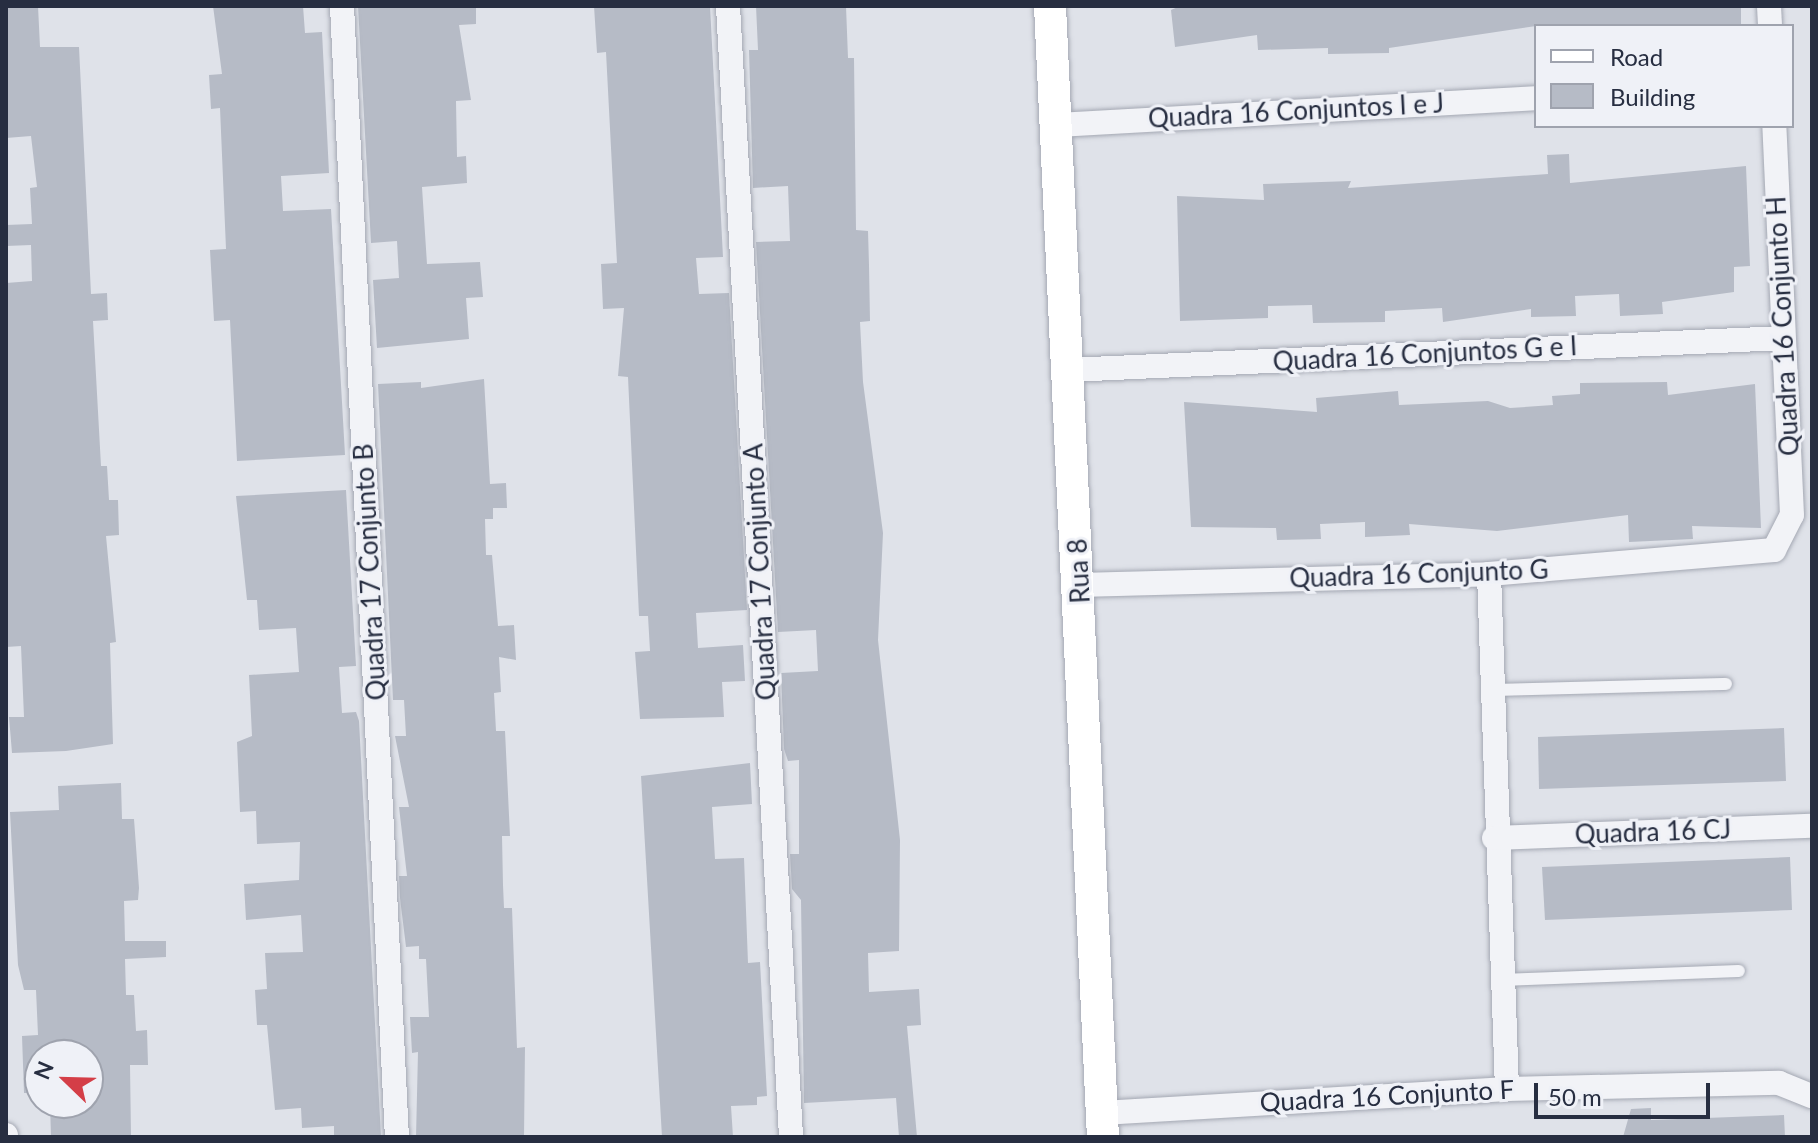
<!DOCTYPE html>
<style>
body{margin:0}
#map{position:relative;width:1818px;height:1143px;overflow:hidden;background:#dfe2e9;font-family:Lato,sans-serif}
div>[style]{position:absolute}
.building>*{inset:0;background:#b6bbc6}
.roads{filter:drop-shadow(0 0 2px #a4a8b3) drop-shadow(0 0 2px #a4a8b3)}
.service>*{height:12px;margin:-6px;padding:0 6px;transform-origin:6px;border-radius:6px;background:#f2f3f7}
.minor>*{height:24px;margin:-12px;padding:0 12px;transform-origin:12px;border-radius:12px;background:#f2f3f7}
.secondary>*{height:32px;margin:-16px;padding:0 16px;transform-origin:16px;border-radius:16px;background:#fff}
span{translate:-50% -50%;white-space:nowrap;text-align:center;line-height:1.15;-webkit-text-stroke:6px #eff1f7;paint-order:stroke}
.street-label{font-size:26px;color:#272e41}
.frame{position:absolute;inset:0;border:8px solid #272e41;pointer-events:none}
.legend{position:absolute;left:1534px;top:24px;width:260px;height:104px;box-sizing:border-box;background:#eff1f7;border:2px solid #9fa3ae;margin:0;padding:10px 14px;list-style:none;font-size:24px;color:#272e41}
.legend li{display:flex;align-items:center;gap:16px;height:40px}
.legend b{width:40px;border:2px solid #9fa3ae}
.north{position:absolute;left:24px;top:1039px;width:80px;height:80px;box-sizing:border-box;background:#eff1f7;border:2px solid #9fa3ae;border-radius:50%;rotate:293deg;font-size:22px;font-weight:700;line-height:32px;text-align:center;color:#272e41}
.north::after{content:'';display:block;margin:auto;width:28px;height:36px;background:#d43e47;clip-path:polygon(50% 0,100% 100%,50% 72%,0 100%)}
.scale{position:absolute;left:1534px;top:1083px;width:176px;height:36px;box-sizing:border-box;border:4px solid #272e41;border-top:0;padding-left:10px;font-size:24px;line-height:28px;white-space:nowrap;color:#272e41;-webkit-text-stroke:6px #eff1f7;paint-order:stroke}
</style>
<div id="map">
<div class="building">
<i style="clip-path:polygon(6px 6px,38px 6px,40px 47px,79px 47px,91px 294px,107px 293px,108px 320px,93px 321px,101px 466px,107px 466px,109px 500px,118px 500px,119px 535px,106px 536px,116px 642px,110px 643px,113px 744px,66px 751px,12px 753px,9px 717px,24px 717px,21px 646px,6px 647px,6px 283px,32px 281px,31px 245px,6px 246px,6px 225px,32px 224px,30px 188px,37px 187px,31px 136px,6px 138px)"></i>
<i style="clip-path:polygon(213px 6px,303px 6px,305px 33px,322px 32px,329px 173px,281px 176px,283px 211px,331px 209px,345px 455px,237px 461px,230px 320px,214px 321px,210px 250px,226px 249px,220px 108px,211px 109px,209px 75px,222px 74px)"></i>
<i style="clip-path:polygon(358px 6px,476px 6px,476px 24px,459px 25px,471px 100px,456px 101px,457px 157px,466px 156px,467px 183px,422px 187px,427px 264px,480px 262px,483px 297px,466px 298px,469px 339px,377px 348px,373px 280px,399px 278px,397px 241px,371px 243px)"></i>
<i style="clip-path:polygon(594px 6px,710px 6px,723px 257px,696px 258px,699px 294px,729px 293px,747px 610px,696px 613px,698px 648px,743px 645px,745px 681px,722px 682px,724px 717px,640px 719px,635px 652px,650px 651px,648px 616px,639px 616px,628px 377px,618px 376px,624px 308px,603px 309px,601px 264px,617px 263px,606px 52px,597px 53px)"></i>
<i style="clip-path:polygon(756px 6px,846px 6px,848px 58px,854px 58px,856px 230px,868px 231px,869px 265px,870px 321px,860px 322px,863px 382px,883px 533px,878px 640px,900px 840px,899px 951px,868px 953px,869px 992px,919px 989px,921px 1025px,907px 1026px,917px 1137px,899px 1137px,896px 1098px,804px 1103px,801px 900px,792px 889px,790px 854px,799px 854px,799px 760px,788px 761px,784px 749px,781px 673px,818px 671px,816px 630px,778px 632px,756px 242px,790px 241px,788px 186px,753px 188px,749px 50px,758px 50px)"></i>
<i style="clip-path:polygon(1180px 6px,1741px 6px,1741px 24px,1536px 26px,1389px 48px,1389px 53px,1328px 54px,1328px 48px,1258px 50px,1257px 35px,1175px 47px,1171px 10px)"></i>
<i style="clip-path:polygon(1569px 154px,1570px 183px,1746px 166px,1750px 266px,1734px 267px,1734px 292px,1662px 302px,1663px 314px,1620px 316px,1619px 294px,1575px 296px,1576px 316px,1531px 317px,1531px 309px,1443px 322px,1442px 308px,1385px 311px,1385px 322px,1313px 323px,1312px 305px,1268px 306px,1268px 318px,1180px 321px,1177px 196px,1264px 200px,1263px 184px,1351px 181px,1348px 188px,1548px 174px,1547px 155px)"></i>
<i style="clip-path:polygon(484px 379px,490px 484px,506px 483px,507px 508px,493px 508px,493px 519px,485px 519px,486px 555px,492px 555px,498px 626px,514px 625px,516px 660px,499px 657px,501px 692px,494px 693px,496px 731px,505px 731px,510px 836px,502px 836px,503px 885px,504px 908px,512px 908px,517px 1048px,525px 1047px,524px 1137px,416px 1137px,418px 1052px,412px 1053px,410px 1017px,429px 1017px,426px 959px,419px 959px,419px 946px,406px 947px,400px 898px,399px 876px,407px 876px,399px 807px,409px 807px,395px 736px,406px 736px,404px 700px,393px 700px,378px 384px,421px 382px,421px 388px)"></i>
<i style="clip-path:polygon(1667px 382px,1668px 395px,1755px 384px,1761px 528px,1692px 526px,1693px 539px,1629px 542px,1628px 515px,1497px 531px,1409px 524px,1410px 535px,1365px 537px,1365px 522px,1320px 524px,1321px 539px,1277px 540px,1276px 528px,1191px 527px,1184px 402px,1317px 412px,1316px 398px,1398px 391px,1399px 405px,1488px 401px,1510px 408px,1553px 405px,1552px 396px,1580px 394px,1580px 383px)"></i>
<i style="clip-path:polygon(346px 490px,356px 666px,339px 667px,342px 713px,356px 712px,359px 721px,381px 1137px,334px 1137px,334px 1126px,302px 1128px,301px 1108px,275px 1110px,267px 1025px,257px 1025px,255px 990px,267px 989px,265px 953px,303px 952px,301px 915px,246px 920px,244px 884px,299px 880px,300px 842px,257px 844px,256px 811px,240px 812px,237px 742px,252px 736px,249px 675px,299px 672px,296px 628px,259px 630px,257px 600px,247px 600px,236px 496px)"></i>
<i style="clip-path:polygon(1784px 728px,1786px 781px,1539px 789px,1538px 737px)"></i>
<i style="clip-path:polygon(750px 763px,752px 804px,712px 807px,715px 859px,744px 858px,748px 963px,760px 962px,767px 1096px,757px 1097px,757px 1105px,731px 1106px,733px 1137px,662px 1137px,641px 776px)"></i>
<i style="clip-path:polygon(121px 783px,122px 819px,134px 819px,139px 888px,138px 900px,124px 901px,125px 941px,166px 941px,166px 957px,125px 959px,126px 995px,134px 995px,136px 1031px,147px 1030px,148px 1065px,130px 1065px,131px 1136px,51px 1137px,50px 1103px,88px 1103px,88px 1055px,40px 1055px,40px 1093px,24px 1093px,22px 1036px,38px 1035px,36px 990px,24px 990px,18px 965px,10px 812px,59px 810px,58px 786px)"></i>
<i style="clip-path:polygon(1790px 857px,1792px 910px,1545px 920px,1542px 867px)"></i>
<i style="clip-path:polygon(1651px 1108px,1651px 1120px,1784px 1115px,1785px 1137px,1623px 1137px,1631px 1109px)"></i>
</div>
<div class="roads">
<div class="service">
<i style="left:1491px;top:690px;width:235px;rotate:-1.5deg"></i>
<i style="left:1501px;top:980px;width:238px;rotate:-2.2deg"></i>
</div>
<div class="minor">
<i style="left:342px;top:6px;width:1132px;rotate:87.22deg"></i>
<i style="left:728px;top:6px;width:1133px;rotate:86.81deg"></i>
<i style="left:1769px;top:6px;width:20px;rotate:87deg"></i>
<i style="left:1056px;top:125px;width:481px;rotate:-3.2deg"></i>
<i style="left:1068px;top:370px;width:716px;rotate:-2.56deg"></i>
<i style="left:1489px;top:574px;width:515px;rotate:88deg"></i>
<i style="left:1081px;top:585px;width:408px;rotate:-1.5deg"></i>
<i style="left:1489px;top:574px;width:286px;rotate:-4.8deg"></i>
<i style="left:1774px;top:550px;width:39px;rotate:-63deg"></i>
<i style="left:1792px;top:515px;width:389px;rotate:-92.6deg"></i>
<i style="left:1494px;top:838px;width:318px;rotate:-2.2deg"></i>
<i style="left:1102px;top:1113px;width:406px;rotate:-3.4deg"></i>
<i style="left:1507px;top:1089px;width:272px;rotate:-1.3deg"></i>
<i style="left:1779px;top:1083px;width:35px;rotate:22deg"></i>
<i style="left:6px;top:1135px;width:2px;rotate:90deg"></i>
</div>
<div class="secondary">
<i style="left:1050px;top:6px;width:1132px;rotate:87.32deg"></i>
</div>
</div>
<div class="street-label">
<span style="left:1296px;top:111px;rotate:-3deg">Quadra 16 Conjuntos I e J</span>
<span style="left:1783px;top:326px;rotate:-93deg">Quadra 16 Conjunto H</span>
<span style="left:1425px;top:354px;rotate:-3deg">Quadra 16 Conjuntos G e I</span>
<span style="left:1079px;top:571px;rotate:-93deg">Rua 8</span>
<span style="left:370px;top:572px;rotate:-93deg">Quadra 17 Conjunto B</span>
<span style="left:760px;top:572px;rotate:-93deg">Quadra 17 Conjunto A</span>
<span style="left:1419px;top:574px;rotate:-2deg">Quadra 16 Conjunto G</span>
<span style="left:1653px;top:832px;rotate:-2deg">Quadra 16 CJ</span>
<span style="left:1387px;top:1096px;rotate:-3deg">Quadra 16 Conjunto F</span>
</div>
<div class="frame"></div>
<ul class="legend">
<li><b style="height:10px;background:#fff"></b>Road</li>
<li><b style="height:22px;background:#b6bbc6"></b>Building</li>
</ul>
<div class="north">N</div>
<div class="scale">50 m</div>
</div>
